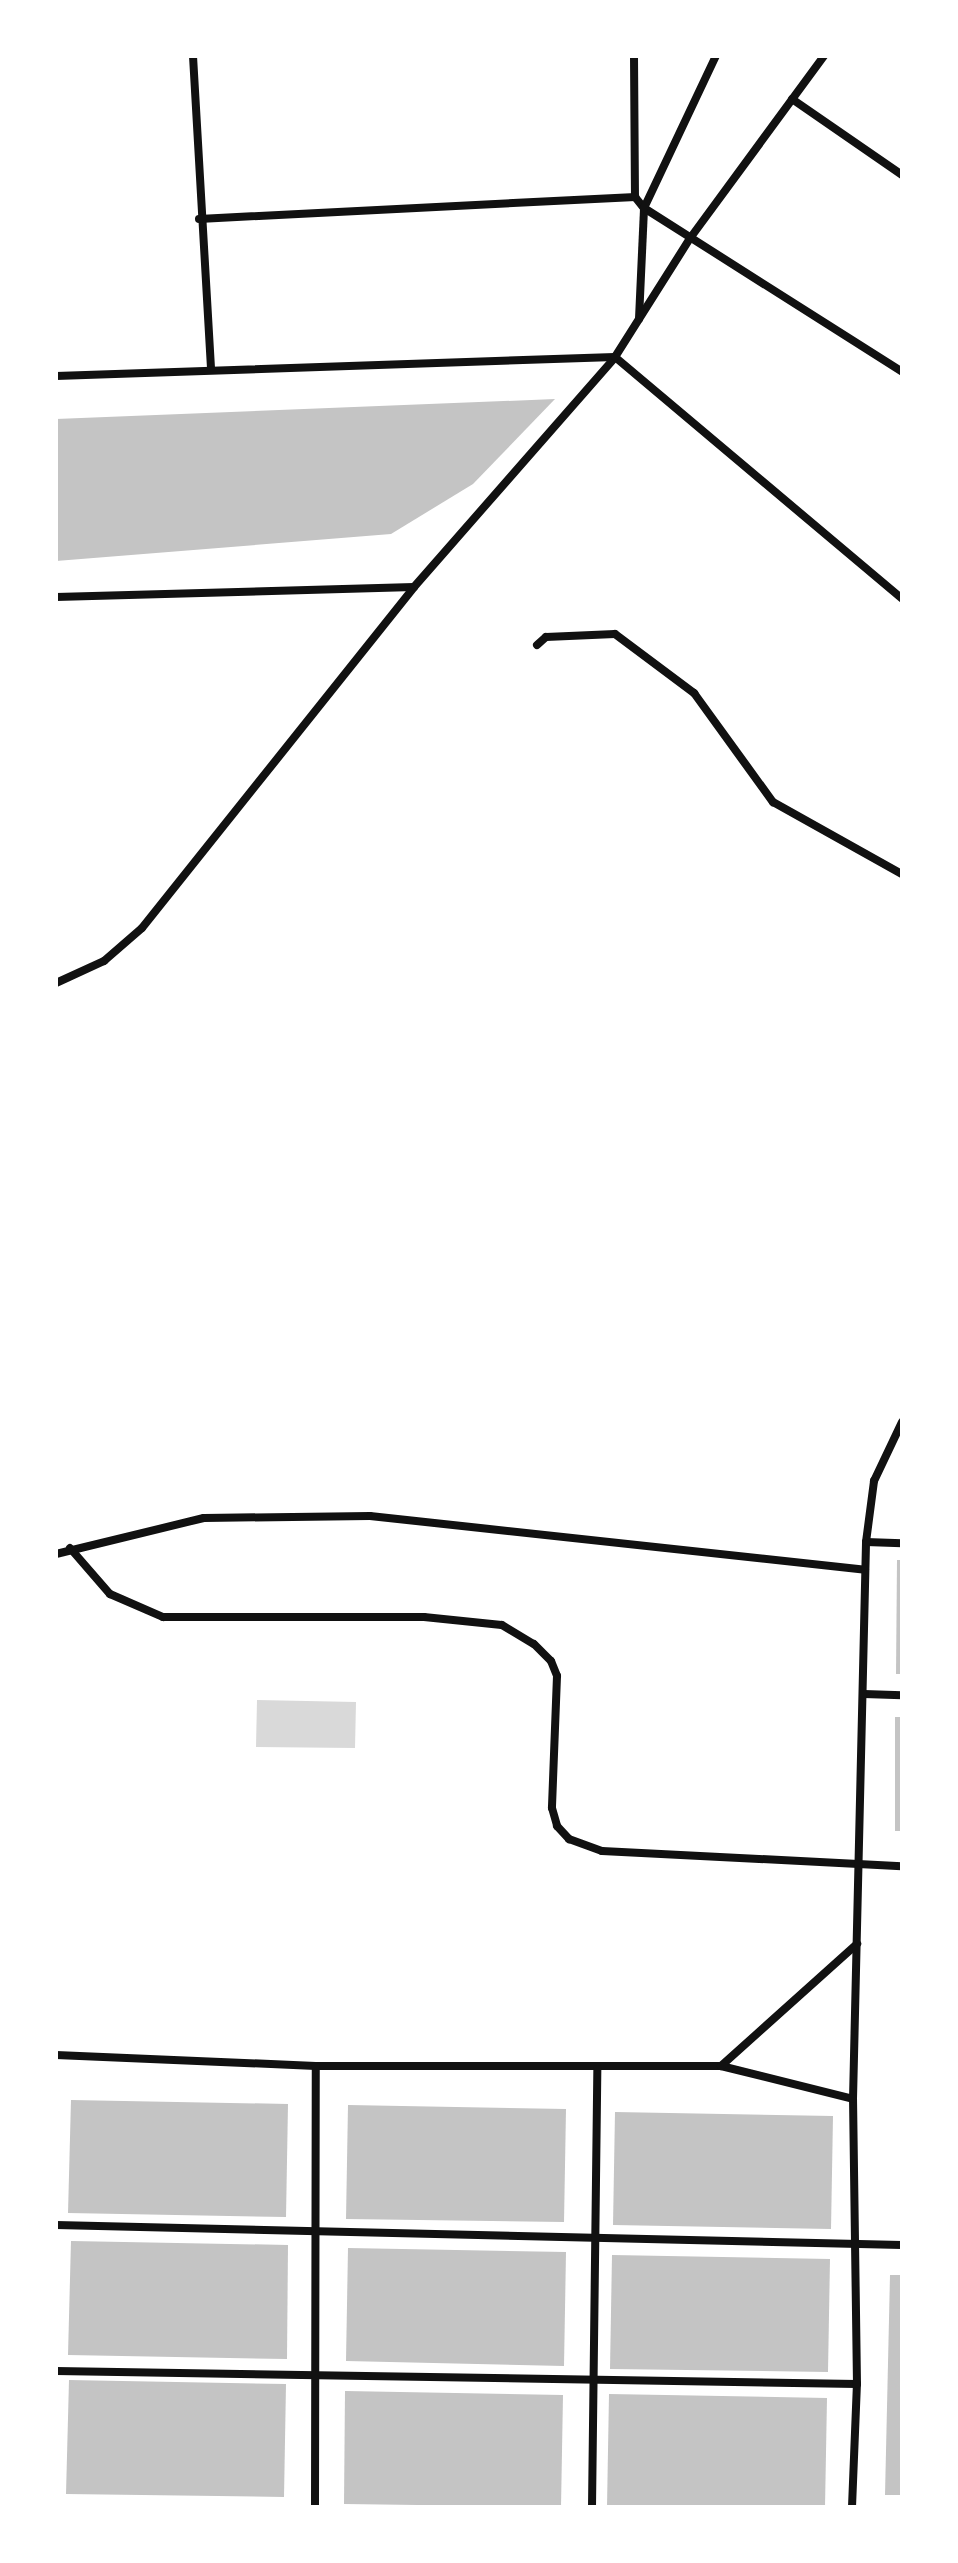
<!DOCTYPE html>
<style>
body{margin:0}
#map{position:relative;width:958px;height:2563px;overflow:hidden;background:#fff;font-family:Rubik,sans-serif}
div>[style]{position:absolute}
.water>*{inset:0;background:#d9d9d9}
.building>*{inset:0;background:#c4c4c4}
.minor>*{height:8px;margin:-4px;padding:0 4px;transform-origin:4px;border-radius:4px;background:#111}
span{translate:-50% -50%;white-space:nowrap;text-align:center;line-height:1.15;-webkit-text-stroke:6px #fff;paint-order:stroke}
.frame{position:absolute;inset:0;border:58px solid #fff;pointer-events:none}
</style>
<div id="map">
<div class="water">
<i style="clip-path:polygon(257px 1700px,356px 1702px,355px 1748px,256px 1747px)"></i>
</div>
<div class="building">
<i style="clip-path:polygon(555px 399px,473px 484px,391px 534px,56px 561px,56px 419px)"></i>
<i style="clip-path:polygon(897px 1560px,902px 1560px,902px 1674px,896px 1674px)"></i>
<i style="clip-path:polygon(895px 1717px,902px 1717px,902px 1831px,895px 1831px)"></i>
<i style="clip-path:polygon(71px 2100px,288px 2104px,286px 2217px,68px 2213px)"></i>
<i style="clip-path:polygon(348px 2105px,566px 2109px,564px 2222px,346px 2219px)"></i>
<i style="clip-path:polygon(615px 2112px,833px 2116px,831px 2229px,613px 2225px)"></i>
<i style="clip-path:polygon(71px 2241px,288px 2245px,287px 2359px,68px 2355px)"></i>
<i style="clip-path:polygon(348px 2248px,566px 2252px,564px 2366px,346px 2361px)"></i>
<i style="clip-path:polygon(612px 2255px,830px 2259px,828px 2372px,610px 2369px)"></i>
<i style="clip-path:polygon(890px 2275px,902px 2275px,902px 2495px,885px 2495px)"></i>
<i style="clip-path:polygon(69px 2380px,286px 2384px,284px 2497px,66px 2494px)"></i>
<i style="clip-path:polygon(345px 2391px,563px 2395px,561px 2507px,344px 2504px)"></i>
<i style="clip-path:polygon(609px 2394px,827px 2398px,825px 2507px,607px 2507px)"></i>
</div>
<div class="minor">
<i style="left:193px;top:56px;width:314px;rotate:86.7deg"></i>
<i style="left:634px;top:56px;width:141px;rotate:89.6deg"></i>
<i style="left:635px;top:197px;width:14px;rotate:51deg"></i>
<i style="left:644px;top:208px;width:306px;rotate:32.4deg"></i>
<i style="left:792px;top:99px;width:134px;rotate:34.6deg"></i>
<i style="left:199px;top:219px;width:437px;rotate:-2.9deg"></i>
<i style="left:639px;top:319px;width:111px;rotate:-87.4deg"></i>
<i style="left:644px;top:208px;width:168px;rotate:-64.7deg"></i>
<i style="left:56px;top:376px;width:559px;rotate:-1.95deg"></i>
<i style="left:615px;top:357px;width:375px;rotate:40.1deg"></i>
<i style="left:56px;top:597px;width:358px;rotate:-1.6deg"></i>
<i style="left:537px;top:645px;width:12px;rotate:-42deg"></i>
<i style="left:546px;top:637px;width:69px;rotate:-2.5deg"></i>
<i style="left:615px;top:634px;width:99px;rotate:36.8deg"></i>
<i style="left:694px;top:693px;width:135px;rotate:54.1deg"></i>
<i style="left:773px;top:802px;width:148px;rotate:29.2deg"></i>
<i style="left:56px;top:983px;width:53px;rotate:-24.6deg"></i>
<i style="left:104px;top:961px;width:50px;rotate:-41deg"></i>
<i style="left:142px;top:928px;width:436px;rotate:-51.4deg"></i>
<i style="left:414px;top:587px;width:305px;rotate:-48.8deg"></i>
<i style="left:615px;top:357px;width:142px;rotate:-57.7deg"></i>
<i style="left:691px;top:237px;width:225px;rotate:-53.7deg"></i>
<i style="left:866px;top:1542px;width:36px;rotate:2deg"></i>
<i style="left:70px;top:1548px;width:61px;rotate:49deg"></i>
<i style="left:110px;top:1594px;width:58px;rotate:23.5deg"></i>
<i style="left:163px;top:1617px;width:261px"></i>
<i style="left:424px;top:1617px;width:78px;rotate:5.9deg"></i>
<i style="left:502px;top:1625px;width:37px;rotate:31deg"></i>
<i style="left:534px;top:1644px;width:24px;rotate:45deg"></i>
<i style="left:551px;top:1661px;width:16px;rotate:68deg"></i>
<i style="left:557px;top:1676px;width:132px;rotate:92.2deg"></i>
<i style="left:552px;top:1808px;width:19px;rotate:74deg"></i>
<i style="left:557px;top:1826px;width:18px;rotate:47deg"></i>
<i style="left:569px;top:1839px;width:35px;rotate:20deg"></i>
<i style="left:602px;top:1851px;width:300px;rotate:2.9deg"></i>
<i style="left:56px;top:1554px;width:152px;rotate:-13.7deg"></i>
<i style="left:204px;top:1518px;width:166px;rotate:-0.7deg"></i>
<i style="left:370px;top:1516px;width:498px;rotate:6.2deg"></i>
<i style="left:864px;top:1694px;width:38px;rotate:2deg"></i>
<i style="left:56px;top:2055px;width:260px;rotate:2.4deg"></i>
<i style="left:316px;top:2066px;width:405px"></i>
<i style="left:721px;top:2066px;width:136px;rotate:14deg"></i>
<i style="left:721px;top:2066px;width:183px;rotate:-41.9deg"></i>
<i style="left:56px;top:2225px;width:846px;rotate:1.35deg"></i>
<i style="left:56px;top:2371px;width:801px;rotate:0.93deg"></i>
<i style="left:315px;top:2507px;width:441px;rotate:-89.9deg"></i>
<i style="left:592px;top:2507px;width:438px;rotate:-89.3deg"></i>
<i style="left:852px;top:2507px;width:123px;rotate:-87.7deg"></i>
<i style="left:857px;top:2384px;width:285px;rotate:-90.8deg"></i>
<i style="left:853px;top:2099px;width:557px;rotate:-88.66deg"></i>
<i style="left:866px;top:1542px;width:62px;rotate:-82.5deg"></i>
<i style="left:874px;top:1481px;width:65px;rotate:-64.6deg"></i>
</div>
<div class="frame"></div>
</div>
